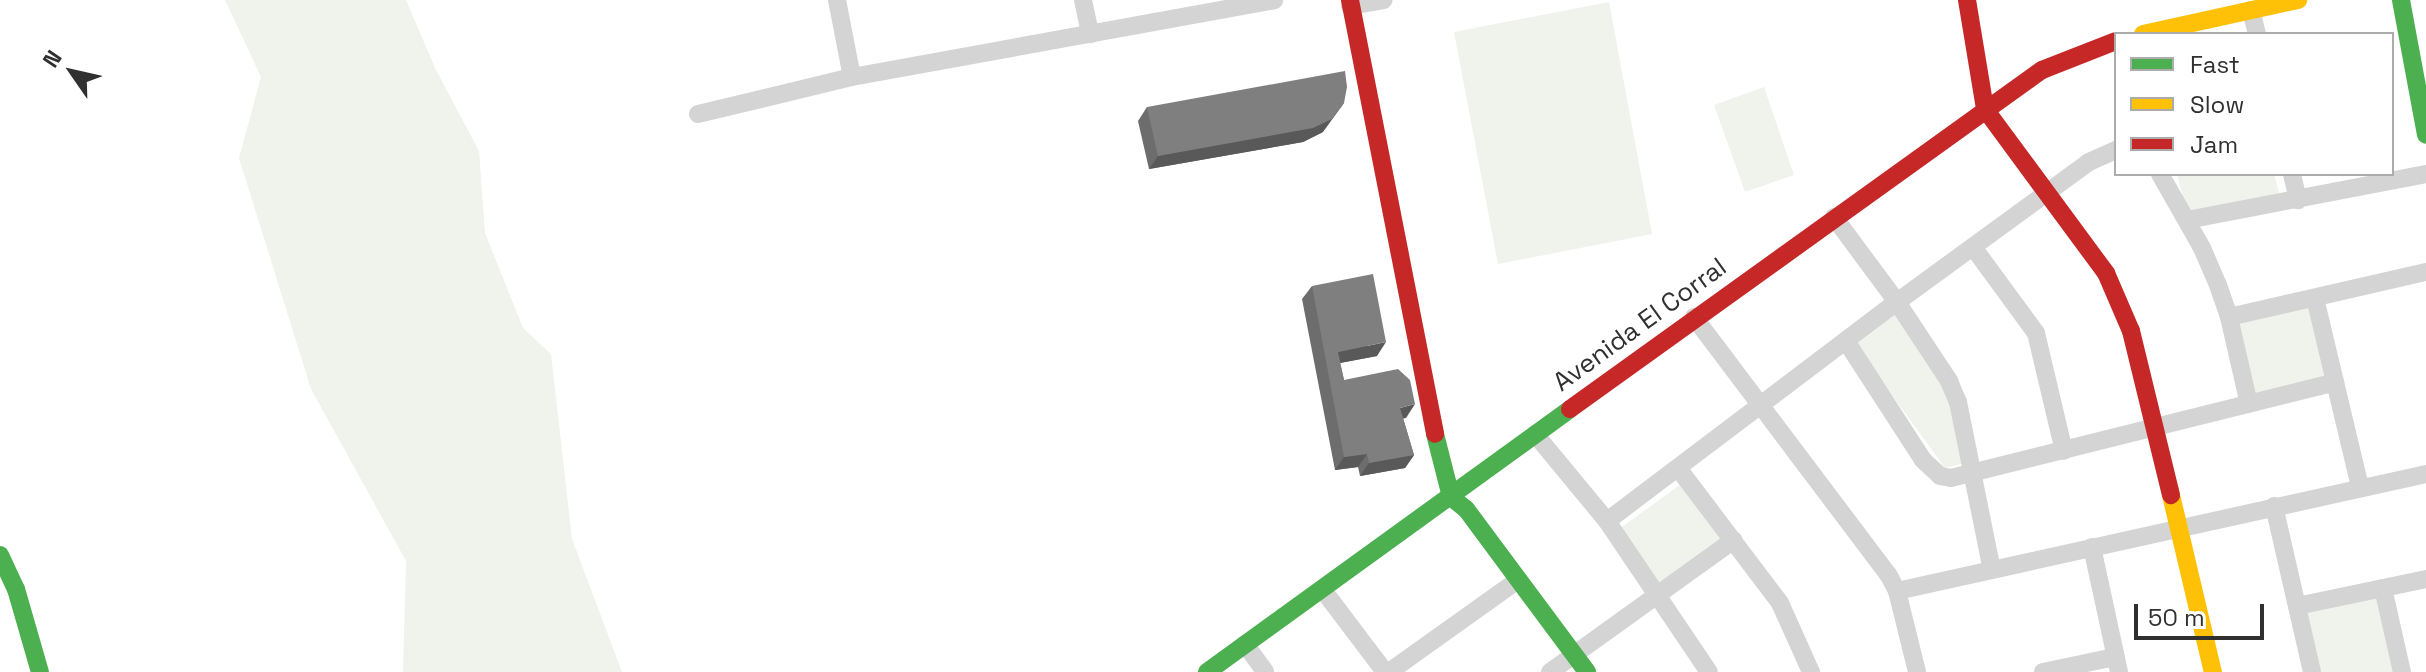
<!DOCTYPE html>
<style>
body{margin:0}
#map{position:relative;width:2426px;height:672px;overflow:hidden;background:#fff;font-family:"Space Grotesk",sans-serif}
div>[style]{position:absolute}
.green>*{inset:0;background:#f0f2ec}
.street>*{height:18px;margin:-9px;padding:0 9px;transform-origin:9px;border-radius:9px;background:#d4d4d4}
.fast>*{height:18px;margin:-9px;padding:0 9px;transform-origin:9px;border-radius:9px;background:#4caf50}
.slow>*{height:18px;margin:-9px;padding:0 9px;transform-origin:9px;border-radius:9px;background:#ffc107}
.jam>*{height:18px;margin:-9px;padding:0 9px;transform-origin:9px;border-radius:9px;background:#c62828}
.wall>*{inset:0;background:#6d6d6d}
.shaded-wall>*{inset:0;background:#595959}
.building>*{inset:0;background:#7f7f7f}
span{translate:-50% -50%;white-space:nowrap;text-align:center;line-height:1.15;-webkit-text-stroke:8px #fff;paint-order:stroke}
.street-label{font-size:26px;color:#303030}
.legend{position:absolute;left:2114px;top:32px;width:280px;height:144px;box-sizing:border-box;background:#fff;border:2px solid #acacac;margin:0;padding:10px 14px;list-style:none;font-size:24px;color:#303030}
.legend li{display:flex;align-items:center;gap:16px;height:40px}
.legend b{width:40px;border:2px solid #acacac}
.north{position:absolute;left:32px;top:32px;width:80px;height:80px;-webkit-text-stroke:6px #fff;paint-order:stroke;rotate:304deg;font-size:22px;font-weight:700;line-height:32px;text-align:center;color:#303030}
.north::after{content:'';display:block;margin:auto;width:28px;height:36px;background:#303030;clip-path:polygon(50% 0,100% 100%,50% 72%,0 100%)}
.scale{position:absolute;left:2134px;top:604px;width:130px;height:36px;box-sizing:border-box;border:4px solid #303030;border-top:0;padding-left:10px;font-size:24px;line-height:28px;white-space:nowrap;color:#303030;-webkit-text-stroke:6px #fff;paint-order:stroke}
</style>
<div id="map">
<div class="green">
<i style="clip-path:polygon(225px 0,406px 0,436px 70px,479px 151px,485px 233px,523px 328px,551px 354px,572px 539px,622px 672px,403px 672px,406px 561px,311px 389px,239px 158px,261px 77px)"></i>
<i style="clip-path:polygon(1609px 2px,1652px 234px,1498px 264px,1454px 32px)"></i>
<i style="clip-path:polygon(1764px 87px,1794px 175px,1745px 192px,1714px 105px)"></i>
<i style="clip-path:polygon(2177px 174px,2274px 174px,2279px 193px,2188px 217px)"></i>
<i style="clip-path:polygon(2311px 302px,2329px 379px,2252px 398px,2236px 319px)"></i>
<i style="clip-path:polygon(1897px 311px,1944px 381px,1965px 463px,1945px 468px,1854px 343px)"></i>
<i style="clip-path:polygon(1684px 482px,1726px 536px,1659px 585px,1619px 529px)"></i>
<i style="clip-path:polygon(2378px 595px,2396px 672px,2317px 672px,2304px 611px)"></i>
</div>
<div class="street">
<i style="left:837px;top:0;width:78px;rotate:79deg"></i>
<i style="left:1083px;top:0;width:35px;rotate:78deg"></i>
<i style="left:1350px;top:6px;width:34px;rotate:-10deg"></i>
<i style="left:2251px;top:10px;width:25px;rotate:76deg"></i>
<i style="left:698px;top:114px;width:158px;rotate:-13.5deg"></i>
<i style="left:852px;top:77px;width:429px;rotate:-10.3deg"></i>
<i style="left:2160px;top:174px;width:85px;rotate:60.4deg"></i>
<i style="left:2202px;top:248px;width:40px;rotate:66.6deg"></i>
<i style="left:2218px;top:285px;width:34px;rotate:71deg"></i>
<i style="left:2229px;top:317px;width:89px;rotate:77.1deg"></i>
<i style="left:2292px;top:174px;width:27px;rotate:77deg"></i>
<i style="left:1834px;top:217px;width:106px;rotate:53.5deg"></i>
<i style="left:1897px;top:302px;width:95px;rotate:56.6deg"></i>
<i style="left:1949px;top:381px;width:23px;rotate:67deg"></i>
<i style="left:1958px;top:402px;width:171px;rotate:78.6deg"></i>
<i style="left:2187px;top:220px;width:243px;rotate:-10.9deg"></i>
<i style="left:1973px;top:247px;width:107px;rotate:53.8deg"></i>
<i style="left:2036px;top:333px;width:121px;rotate:76.7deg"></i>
<i style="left:2315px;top:298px;width:194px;rotate:76.6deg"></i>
<i style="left:1694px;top:317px;width:322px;rotate:53deg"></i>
<i style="left:1888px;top:574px;width:19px;rotate:62deg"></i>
<i style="left:1897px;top:591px;width:83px;rotate:76.1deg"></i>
<i style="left:2229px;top:317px;width:202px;rotate:-12.9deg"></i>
<i style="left:1846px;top:341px;width:142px;rotate:57.1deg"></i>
<i style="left:1923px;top:460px;width:23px;rotate:43deg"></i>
<i style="left:1940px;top:476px;width:11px;rotate:10deg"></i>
<i style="left:1951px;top:478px;width:396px;rotate:-14deg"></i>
<i style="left:1535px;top:434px;width:113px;rotate:50.4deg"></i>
<i style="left:1607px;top:521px;width:182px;rotate:56deg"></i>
<i style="left:1678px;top:468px;width:169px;rotate:52.9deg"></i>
<i style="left:1780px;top:603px;width:76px;rotate:65.8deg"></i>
<i style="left:2274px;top:506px;width:170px;rotate:77.1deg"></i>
<i style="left:1607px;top:521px;width:363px;rotate:-37.1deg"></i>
<i style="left:1897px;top:302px;width:238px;rotate:-36.1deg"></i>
<i style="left:2089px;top:162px;width:30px;rotate:-24deg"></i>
<i style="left:2092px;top:547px;width:128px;rotate:77.8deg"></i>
<i style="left:2383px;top:588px;width:86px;rotate:77.3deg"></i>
<i style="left:1323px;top:590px;width:103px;rotate:52.9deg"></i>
<i style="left:1897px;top:591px;width:542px;rotate:-12.47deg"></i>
<i style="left:2297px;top:606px;width:132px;rotate:-11.8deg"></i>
<i style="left:1245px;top:644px;width:34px;rotate:54deg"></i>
<i style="left:1389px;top:672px;width:158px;rotate:-35.5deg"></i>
<i style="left:1550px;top:672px;width:226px;rotate:-35.7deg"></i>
<i style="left:2043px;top:672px;width:74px;rotate:-11.8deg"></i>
</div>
<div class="fast">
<i style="left:2401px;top:0;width:137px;rotate:79.5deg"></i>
<i style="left:1435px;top:434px;width:65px;rotate:75.7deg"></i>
<i style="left:1451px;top:497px;width:19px;rotate:39deg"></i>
<i style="left:1466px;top:509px;width:203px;rotate:53.4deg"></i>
<i style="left:0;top:555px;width:38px;rotate:65deg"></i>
<i style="left:16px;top:589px;width:86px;rotate:73.9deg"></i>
<i style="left:1207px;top:672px;width:448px;rotate:-35.9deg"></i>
</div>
<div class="slow">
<i style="left:2143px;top:34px;width:159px;rotate:-12.4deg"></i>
<i style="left:2171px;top:495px;width:182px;rotate:76.7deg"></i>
</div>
<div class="jam">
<i style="left:1350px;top:0;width:442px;rotate:78.9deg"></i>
<i style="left:1967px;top:0;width:110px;rotate:80.6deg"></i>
<i style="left:1985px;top:109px;width:204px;rotate:53.6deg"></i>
<i style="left:2106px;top:273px;width:63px;rotate:66.7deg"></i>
<i style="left:2131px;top:331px;width:169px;rotate:76.3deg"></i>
<i style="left:1570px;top:409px;width:581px;rotate:-35.69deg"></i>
<i style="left:2042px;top:70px;width:79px;rotate:-21.4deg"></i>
</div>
<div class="wall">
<i style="clip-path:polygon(1147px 107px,1323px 132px,1303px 142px,1149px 169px,1138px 121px)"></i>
<i style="clip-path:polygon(1312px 286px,1377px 356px,1340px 363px,1344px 380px,1406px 418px,1403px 418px,1414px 455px,1405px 468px,1360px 476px,1358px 467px,1335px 470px,1302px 299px)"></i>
</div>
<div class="shaded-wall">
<i style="clip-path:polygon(1344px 103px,1323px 132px,1303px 142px,1149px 169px,1158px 156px)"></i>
<i style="clip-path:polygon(1386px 342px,1377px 356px,1329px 365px,1338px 352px)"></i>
<i style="clip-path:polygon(1415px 404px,1406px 418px,1391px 421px,1400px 408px)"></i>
<i style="clip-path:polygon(1367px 454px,1358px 467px,1335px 470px,1344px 457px)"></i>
<i style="clip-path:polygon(1414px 455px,1405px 468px,1360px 476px,1369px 463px)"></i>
</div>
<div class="building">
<i style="clip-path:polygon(1345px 71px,1347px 87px,1344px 103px,1332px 119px,1313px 128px,1158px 156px,1147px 107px)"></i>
<i style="clip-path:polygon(1373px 274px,1386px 342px,1338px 352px,1344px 380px,1398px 369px,1410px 380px,1415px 404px,1400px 408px,1414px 455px,1369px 463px,1367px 454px,1344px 457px,1312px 286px)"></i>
</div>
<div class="street-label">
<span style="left:1640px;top:325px;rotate:-36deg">Avenida El Corral</span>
</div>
<ul class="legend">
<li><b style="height:10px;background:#4caf50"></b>Fast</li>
<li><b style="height:10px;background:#ffc107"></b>Slow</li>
<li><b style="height:10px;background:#c62828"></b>Jam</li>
</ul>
<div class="north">N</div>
<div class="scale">50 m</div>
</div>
